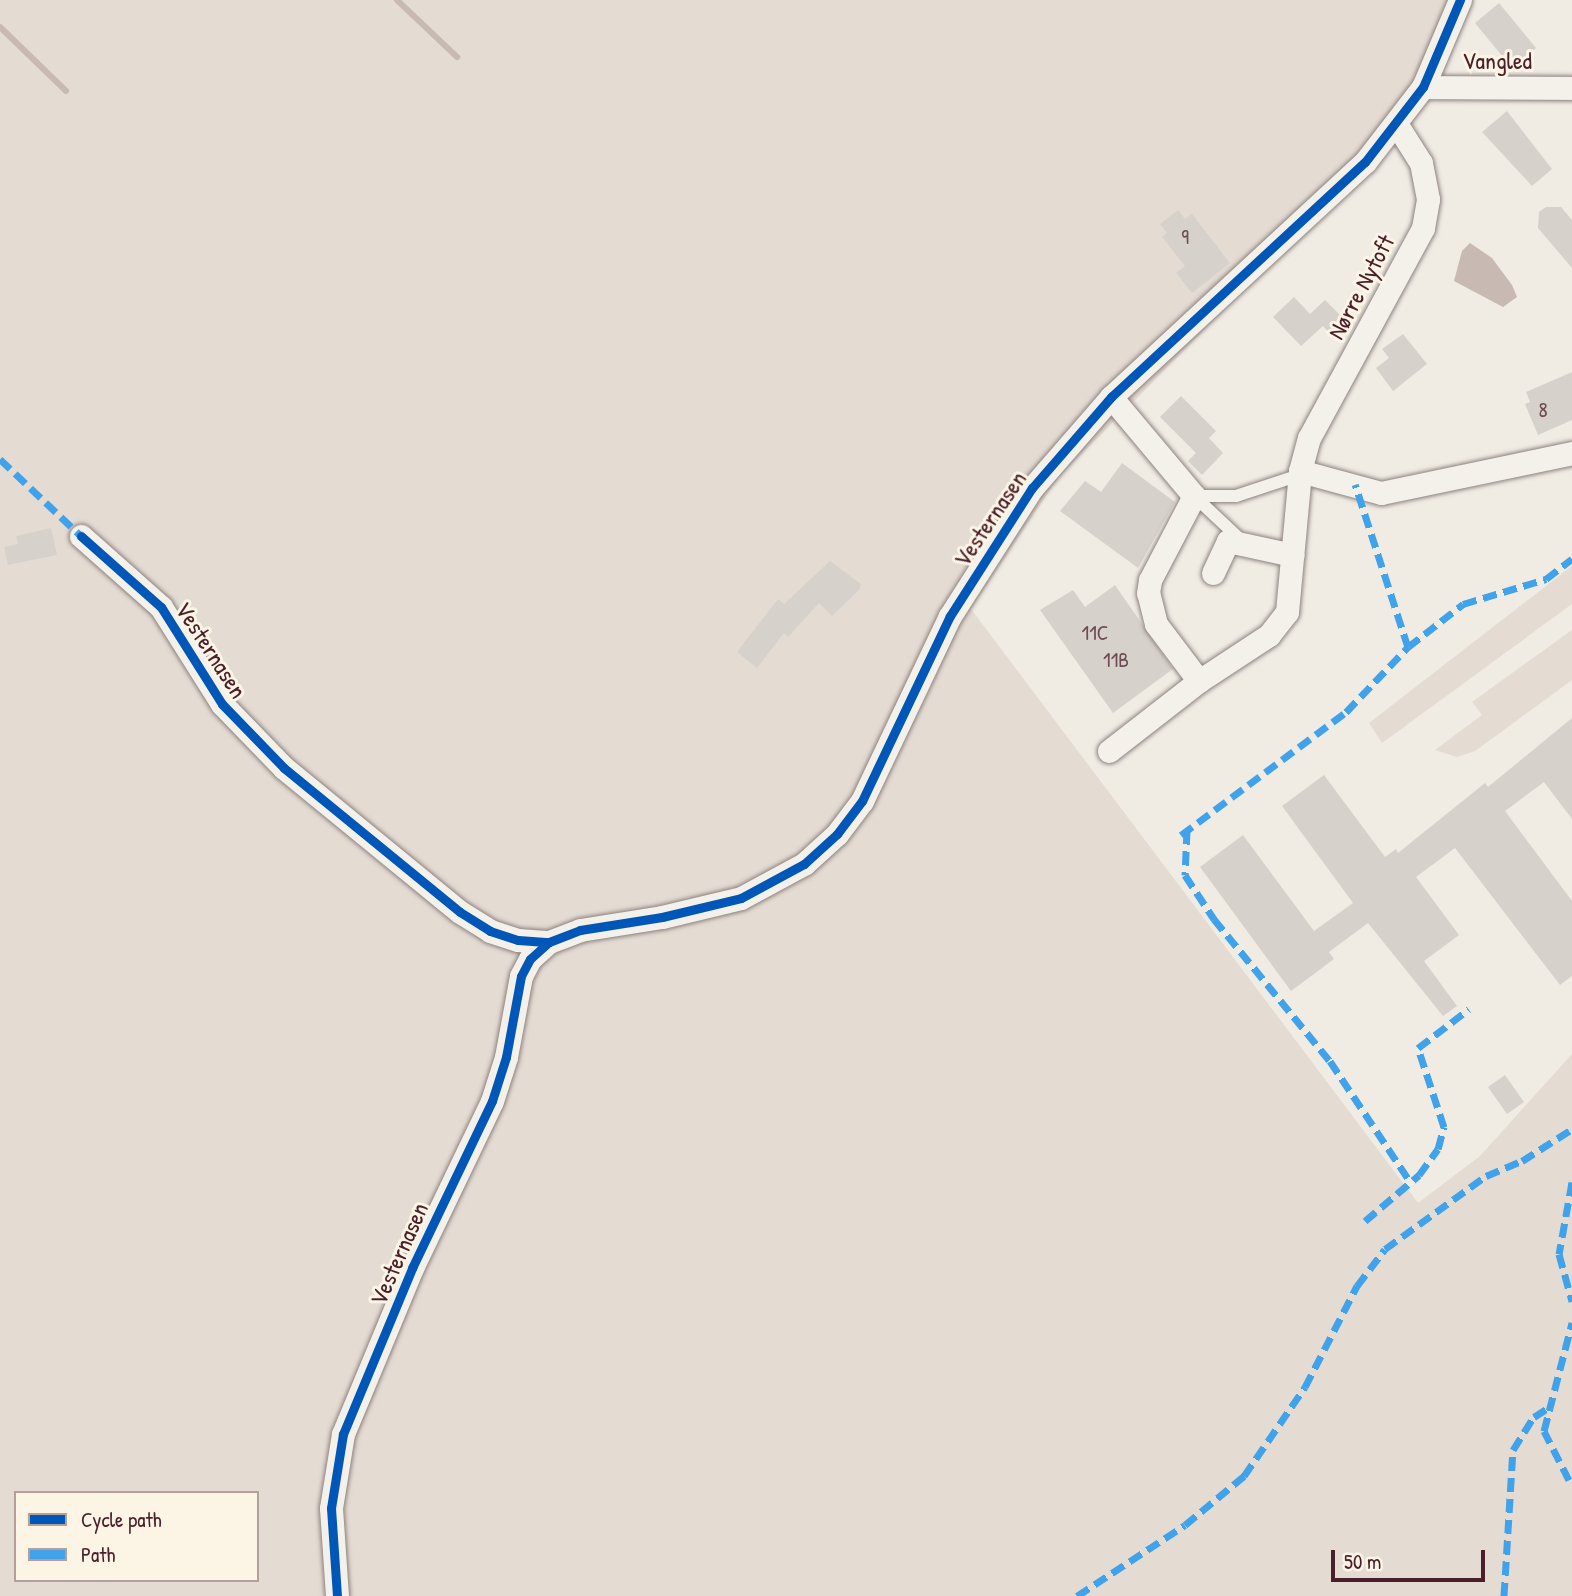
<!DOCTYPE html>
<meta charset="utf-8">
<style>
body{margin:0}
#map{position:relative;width:1572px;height:1596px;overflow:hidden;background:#f0ebe3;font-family:"Patrick Hand",sans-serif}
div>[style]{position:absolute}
.green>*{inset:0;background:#e4dbd2}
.water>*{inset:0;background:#c9b9b3}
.stream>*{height:6px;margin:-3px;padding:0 3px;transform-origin:3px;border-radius:3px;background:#c9b9b3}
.building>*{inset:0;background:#d7d1cc}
.roads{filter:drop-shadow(0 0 2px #8d8281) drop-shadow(0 0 2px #8d8281)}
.service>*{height:12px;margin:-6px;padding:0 6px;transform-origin:6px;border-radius:6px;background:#f4f1eb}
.minor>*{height:23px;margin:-11.5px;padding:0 11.5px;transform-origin:11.5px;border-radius:11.5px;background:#f4f1eb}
.quiet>*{height:7px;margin-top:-3.5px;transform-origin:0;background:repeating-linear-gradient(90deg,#40a2eb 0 14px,transparent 0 21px)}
.cycleway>*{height:9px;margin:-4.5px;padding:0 4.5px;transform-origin:4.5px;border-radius:4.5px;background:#0057b8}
span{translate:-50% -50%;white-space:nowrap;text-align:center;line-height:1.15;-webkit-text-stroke:6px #fcf5e5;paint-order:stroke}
.number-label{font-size:21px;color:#6d4c53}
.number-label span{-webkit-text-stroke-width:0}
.street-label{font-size:24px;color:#4a1f2b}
.legend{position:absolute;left:14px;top:1491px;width:245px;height:91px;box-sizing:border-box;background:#fcf5e5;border:2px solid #b59f9b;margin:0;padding:9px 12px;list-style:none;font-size:21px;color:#4a1f2b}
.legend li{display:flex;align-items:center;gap:14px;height:35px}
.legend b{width:35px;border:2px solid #b59f9b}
.scale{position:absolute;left:1331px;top:1550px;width:154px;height:32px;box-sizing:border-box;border:4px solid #4a1f2b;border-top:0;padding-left:9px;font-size:21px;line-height:24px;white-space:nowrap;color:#4a1f2b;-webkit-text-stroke:5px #fcf5e5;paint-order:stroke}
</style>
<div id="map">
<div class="green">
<i style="clip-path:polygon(evenodd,0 0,1463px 0,1409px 123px,1058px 478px,971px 609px,1418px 1203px,1480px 1156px,1572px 1054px,1572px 1596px,0 1596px,0 0,16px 1493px,257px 1493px,257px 1580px,16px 1580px,16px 1493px)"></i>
<i style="clip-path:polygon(1572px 566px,1572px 604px,1382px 743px,1369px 723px)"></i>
<i style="clip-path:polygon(1572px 630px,1572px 680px,1475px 751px,1457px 757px,1435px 750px,1482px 715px,1472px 702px)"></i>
</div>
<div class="water">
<i style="clip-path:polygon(1470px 243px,1492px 258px,1512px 285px,1517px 297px,1503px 307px,1454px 281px,1462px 251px)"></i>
</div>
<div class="stream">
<i style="left:397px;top:0;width:83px;rotate:43.5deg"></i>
<i style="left:0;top:27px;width:92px;rotate:44.1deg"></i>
</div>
<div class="building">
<i style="clip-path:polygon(1499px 3px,1536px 48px,1512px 68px,1475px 23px)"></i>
<i style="clip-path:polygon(1507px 111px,1552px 169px,1532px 186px,1482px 132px)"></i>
<i style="clip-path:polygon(1546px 207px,1561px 207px,1572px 220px,1572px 268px,1538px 228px,1539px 212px)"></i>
<i style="clip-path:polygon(1178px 210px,1185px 219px,1192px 214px,1230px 263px,1192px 293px,1176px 273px,1185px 266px,1162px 237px,1167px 233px,1160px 224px)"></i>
<i style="clip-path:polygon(1294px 297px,1310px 314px,1325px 300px,1345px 320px,1330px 334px,1323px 326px,1301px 346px,1273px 317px)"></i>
<i style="clip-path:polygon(1403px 334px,1427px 364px,1393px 391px,1376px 368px,1389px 358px,1382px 349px)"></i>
<i style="clip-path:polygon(1572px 372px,1572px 420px,1538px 435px,1525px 404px,1530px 402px,1526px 392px)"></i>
<i style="clip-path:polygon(1181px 396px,1216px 431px,1209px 438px,1223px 453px,1202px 475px,1188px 461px,1196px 453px,1160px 417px)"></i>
<i style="clip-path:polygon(1122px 463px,1175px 502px,1138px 568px,1060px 511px,1085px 481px,1101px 492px)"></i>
<i style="clip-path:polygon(51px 528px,57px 555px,8px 565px,4px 547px,18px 544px,16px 536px)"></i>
<i style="clip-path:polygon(830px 561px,861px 584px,859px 590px,832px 616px,819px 603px,788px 637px,784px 633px,757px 668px,737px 652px,778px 599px,784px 604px)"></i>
<i style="clip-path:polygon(1115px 585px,1173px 669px,1113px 713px,1040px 610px,1073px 590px,1085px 607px)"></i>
<i style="clip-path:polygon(1572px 718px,1572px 819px,1544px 782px,1505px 811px,1572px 901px,1572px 976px,1560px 985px,1455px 848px,1416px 877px,1459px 935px,1424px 961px,1457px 1006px,1443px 1016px,1368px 923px,1329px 952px,1334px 959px,1291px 991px,1200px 867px,1243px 835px,1314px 931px,1353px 903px,1282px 806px,1324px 775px,1385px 857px,1396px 849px,1398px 853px,1485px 783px,1488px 787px)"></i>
<i style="clip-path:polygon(1505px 1075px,1524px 1102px,1507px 1114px,1488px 1087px)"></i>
</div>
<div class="roads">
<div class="service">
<i style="left:1194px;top:496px;width:42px"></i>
<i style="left:1236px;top:496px;width:67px;rotate:-18.2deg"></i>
<i style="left:1194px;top:496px;width:63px;rotate:43.1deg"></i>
</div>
<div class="minor">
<i style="left:1423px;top:87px;width:149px;rotate:0.4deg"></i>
<i style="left:1300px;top:471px;width:84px;rotate:15.2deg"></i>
<i style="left:1381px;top:493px;width:195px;rotate:-11.8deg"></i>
<i style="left:81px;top:536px;width:107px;rotate:41.6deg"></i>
<i style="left:161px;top:607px;width:115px;rotate:57.8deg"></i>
<i style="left:222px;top:704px;width:89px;rotate:45.9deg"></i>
<i style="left:284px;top:768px;width:227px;rotate:39.3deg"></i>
<i style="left:460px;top:912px;width:36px;rotate:32deg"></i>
<i style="left:490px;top:931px;width:29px;rotate:18deg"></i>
<i style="left:518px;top:940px;width:31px;rotate:4deg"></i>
<i style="left:1213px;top:573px;width:35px;rotate:-65deg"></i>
<i style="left:1228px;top:541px;width:66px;rotate:12.3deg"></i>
<i style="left:1199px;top:681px;width:84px;rotate:-33.3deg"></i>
<i style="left:1269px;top:635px;width:29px;rotate:-52deg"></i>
<i style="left:1287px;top:612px;width:142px;rotate:-84.7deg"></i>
<i style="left:1300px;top:471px;width:34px;rotate:-75deg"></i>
<i style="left:1309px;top:438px;width:239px;rotate:-61.5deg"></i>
<i style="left:1423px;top:228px;width:29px;rotate:-80deg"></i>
<i style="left:1428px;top:199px;width:37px;rotate:-101deg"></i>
<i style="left:1421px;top:163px;width:45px;rotate:-122.3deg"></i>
<i style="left:1109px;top:751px;width:114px;rotate:-37.9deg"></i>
<i style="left:1199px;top:681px;width:71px;rotate:-127deg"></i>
<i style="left:1156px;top:624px;width:32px;rotate:-104deg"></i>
<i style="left:1148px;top:593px;width:13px;rotate:-81deg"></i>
<i style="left:1150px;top:580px;width:95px;rotate:-62.4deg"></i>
<i style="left:1194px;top:496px;width:129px;rotate:-130deg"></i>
<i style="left:337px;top:1596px;width:88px;rotate:-93.9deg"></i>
<i style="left:331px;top:1508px;width:75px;rotate:-80.8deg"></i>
<i style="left:343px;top:1434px;width:180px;rotate:-67.4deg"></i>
<i style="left:412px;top:1268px;width:185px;rotate:-64.4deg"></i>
<i style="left:492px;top:1101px;width:46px;rotate:-72.3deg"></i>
<i style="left:506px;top:1057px;width:82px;rotate:-79.5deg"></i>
<i style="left:521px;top:976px;width:19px;rotate:-62deg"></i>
<i style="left:530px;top:959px;width:25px;rotate:-42deg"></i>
<i style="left:549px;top:942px;width:33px;rotate:-21deg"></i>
<i style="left:580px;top:930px;width:83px;rotate:-9deg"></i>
<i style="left:662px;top:917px;width:81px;rotate:-13.5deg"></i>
<i style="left:741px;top:898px;width:72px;rotate:-28.4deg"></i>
<i style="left:804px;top:864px;width:45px;rotate:-42.3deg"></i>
<i style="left:837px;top:834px;width:41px;rotate:-52.9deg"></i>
<i style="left:862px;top:801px;width:205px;rotate:-64.6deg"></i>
<i style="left:950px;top:616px;width:152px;rotate:-57.4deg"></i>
<i style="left:1032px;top:488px;width:121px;rotate:-49deg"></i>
<i style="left:1111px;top:397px;width:346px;rotate:-42.8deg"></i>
<i style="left:1365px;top:162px;width:95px;rotate:-52.3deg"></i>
<i style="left:1423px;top:87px;width:95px;rotate:-67deg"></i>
</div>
</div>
<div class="quiet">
<i style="left:0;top:459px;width:112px;rotate:43.5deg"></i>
<i style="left:1408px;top:647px;width:70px;rotate:-38deg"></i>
<i style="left:1463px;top:604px;width:87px;rotate:-16.8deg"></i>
<i style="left:1546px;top:579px;width:33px;rotate:-38deg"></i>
<i style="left:1187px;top:830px;width:45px;rotate:92.5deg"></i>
<i style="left:1185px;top:875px;width:53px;rotate:56.6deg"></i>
<i style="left:1214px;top:919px;width:183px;rotate:50.8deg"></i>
<i style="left:1330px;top:1061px;width:146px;rotate:56.4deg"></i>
<i style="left:1181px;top:835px;width:206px;rotate:-36.7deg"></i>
<i style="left:1346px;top:712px;width:90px;rotate:-46.4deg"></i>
<i style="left:1408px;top:647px;width:171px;rotate:-108deg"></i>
<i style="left:1572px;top:1182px;width:73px;rotate:100.2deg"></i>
<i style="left:1559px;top:1254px;width:49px;rotate:74.5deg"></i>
<i style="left:1365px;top:1221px;width:71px;rotate:-40.4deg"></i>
<i style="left:1419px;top:1175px;width:32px;rotate:-54deg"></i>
<i style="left:1438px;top:1149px;width:23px;rotate:-75deg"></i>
<i style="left:1444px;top:1127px;width:83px;rotate:-108.2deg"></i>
<i style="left:1418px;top:1048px;width:64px;rotate:-37.4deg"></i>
<i style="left:1569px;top:1480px;width:55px;rotate:-117deg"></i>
<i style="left:1544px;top:1431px;width:112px;rotate:-75.5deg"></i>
<i style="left:1077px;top:1596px;width:129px;rotate:-33.3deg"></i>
<i style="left:1185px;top:1525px;width:77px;rotate:-39.7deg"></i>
<i style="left:1244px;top:1476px;width:108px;rotate:-55.6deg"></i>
<i style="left:1305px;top:1387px;width:114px;rotate:-62.8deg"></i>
<i style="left:1357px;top:1286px;width:46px;rotate:-52.9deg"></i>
<i style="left:1385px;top:1249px;width:125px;rotate:-35.9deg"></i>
<i style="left:1486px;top:1176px;width:39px;rotate:-23deg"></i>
<i style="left:1522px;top:1161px;width:59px;rotate:-32.6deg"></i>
<i style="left:1504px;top:1596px;width:146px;rotate:-86.5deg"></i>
<i style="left:1513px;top:1450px;width:39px;rotate:-58deg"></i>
<i style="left:1534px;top:1417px;width:17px;rotate:-33deg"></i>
</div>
<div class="cycleway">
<i style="left:81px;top:536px;width:107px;rotate:41.6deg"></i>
<i style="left:161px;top:607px;width:115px;rotate:57.8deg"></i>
<i style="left:222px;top:704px;width:89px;rotate:45.9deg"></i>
<i style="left:284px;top:768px;width:227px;rotate:39.3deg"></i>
<i style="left:460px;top:912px;width:36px;rotate:32deg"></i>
<i style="left:490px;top:931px;width:29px;rotate:18deg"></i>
<i style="left:518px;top:940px;width:31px;rotate:4deg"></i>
<i style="left:337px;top:1596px;width:88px;rotate:-93.9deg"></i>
<i style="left:331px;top:1508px;width:75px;rotate:-80.8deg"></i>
<i style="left:343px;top:1434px;width:180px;rotate:-67.4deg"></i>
<i style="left:412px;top:1268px;width:185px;rotate:-64.4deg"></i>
<i style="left:492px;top:1101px;width:46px;rotate:-72.3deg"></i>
<i style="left:506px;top:1057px;width:82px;rotate:-79.5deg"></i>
<i style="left:521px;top:976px;width:19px;rotate:-62deg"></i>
<i style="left:530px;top:959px;width:25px;rotate:-42deg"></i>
<i style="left:549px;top:942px;width:33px;rotate:-21deg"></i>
<i style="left:580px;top:930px;width:83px;rotate:-9deg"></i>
<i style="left:662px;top:917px;width:81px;rotate:-13.5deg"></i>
<i style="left:741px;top:898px;width:72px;rotate:-28.4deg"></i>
<i style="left:804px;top:864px;width:45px;rotate:-42.3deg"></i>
<i style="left:837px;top:834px;width:41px;rotate:-52.9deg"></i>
<i style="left:862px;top:801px;width:205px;rotate:-64.6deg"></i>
<i style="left:950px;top:616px;width:152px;rotate:-57.4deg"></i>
<i style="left:1032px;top:488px;width:121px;rotate:-49deg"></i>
<i style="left:1111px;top:397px;width:346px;rotate:-42.8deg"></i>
<i style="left:1365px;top:162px;width:95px;rotate:-52.3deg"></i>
<i style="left:1423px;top:87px;width:95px;rotate:-67deg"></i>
</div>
<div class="number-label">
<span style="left:1185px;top:237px">9</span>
<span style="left:1543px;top:410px">8</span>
<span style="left:1095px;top:633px">11C</span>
<span style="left:1116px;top:660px">11B</span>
</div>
<div class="street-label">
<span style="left:1497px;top:61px">Vangled</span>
<span style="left:1361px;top:287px;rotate:-62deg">Nørre Nytoft</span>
<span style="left:990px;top:519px;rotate:-56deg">Vesternasen</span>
<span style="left:211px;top:650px;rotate:57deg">Vesternasen</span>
<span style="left:399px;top:1254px;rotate:-66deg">Vesternasen</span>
</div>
<ul class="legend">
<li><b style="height:9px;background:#0057b8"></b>Cycle path</li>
<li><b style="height:9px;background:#40a2eb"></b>Path</li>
</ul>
<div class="scale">50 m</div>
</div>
